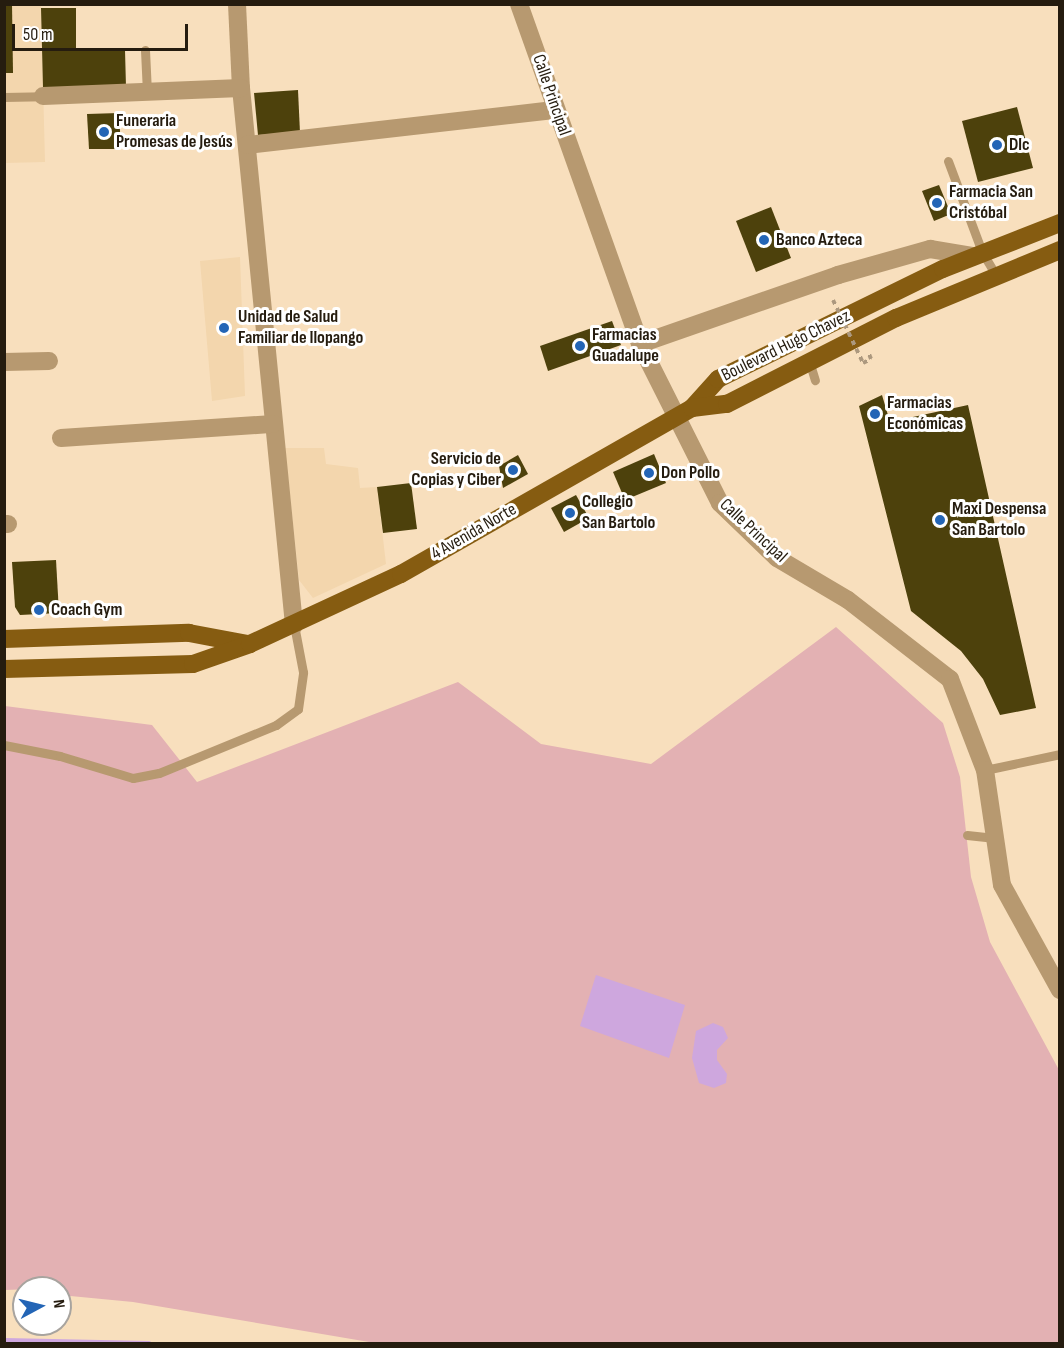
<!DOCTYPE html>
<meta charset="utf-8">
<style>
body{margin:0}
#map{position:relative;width:1064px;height:1348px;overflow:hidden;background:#f8dfbd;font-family:"Sofia Sans Condensed",sans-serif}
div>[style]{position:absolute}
.built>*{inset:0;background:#f3d6ad}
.green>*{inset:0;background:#e3b1b3}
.water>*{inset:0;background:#cea7de}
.stream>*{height:7px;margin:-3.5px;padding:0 3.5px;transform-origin:3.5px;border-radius:3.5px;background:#cea7de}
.building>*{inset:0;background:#4d410c}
.path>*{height:4px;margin-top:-2px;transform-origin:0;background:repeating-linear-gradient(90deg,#ac987e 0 4.5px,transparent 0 9px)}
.lane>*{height:9px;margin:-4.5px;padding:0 4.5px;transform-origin:4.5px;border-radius:4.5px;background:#b79970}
.street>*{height:18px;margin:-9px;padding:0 9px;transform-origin:9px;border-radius:9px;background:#b79970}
.primary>*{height:18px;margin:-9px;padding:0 9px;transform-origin:9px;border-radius:9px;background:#865c11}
.path-bridge>*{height:4px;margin-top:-2px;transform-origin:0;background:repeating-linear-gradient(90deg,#ac987e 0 4.5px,transparent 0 9px)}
.dots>*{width:16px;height:16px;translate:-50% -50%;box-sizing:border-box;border:3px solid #fff;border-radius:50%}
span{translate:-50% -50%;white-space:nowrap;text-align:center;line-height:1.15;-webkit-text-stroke:6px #fff;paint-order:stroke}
.street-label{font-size:18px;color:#251c0f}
.poi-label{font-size:18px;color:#251c0f;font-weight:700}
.left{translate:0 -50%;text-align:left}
.right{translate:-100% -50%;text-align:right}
.frame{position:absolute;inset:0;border:6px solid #251c0f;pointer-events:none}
.north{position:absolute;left:12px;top:1276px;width:60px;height:60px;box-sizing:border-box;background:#fff;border:2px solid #a8a49f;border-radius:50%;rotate:83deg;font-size:16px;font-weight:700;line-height:24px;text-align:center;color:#251c0f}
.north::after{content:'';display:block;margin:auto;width:21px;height:27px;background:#2365b6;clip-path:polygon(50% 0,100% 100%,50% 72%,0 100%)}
.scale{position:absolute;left:12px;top:24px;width:176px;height:27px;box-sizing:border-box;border:3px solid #251c0f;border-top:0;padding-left:8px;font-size:18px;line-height:21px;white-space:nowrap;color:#251c0f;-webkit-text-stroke:4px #fff;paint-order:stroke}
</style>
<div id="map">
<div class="built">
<i style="clip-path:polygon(4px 5px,41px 5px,45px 162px,5px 163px)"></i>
<i style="clip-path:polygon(240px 257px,245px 396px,212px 401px,200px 261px)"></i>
<i style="clip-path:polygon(285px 448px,324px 448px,326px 464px,358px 468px,360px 488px,377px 487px,386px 564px,313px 598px,299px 580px)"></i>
</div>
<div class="green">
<i style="clip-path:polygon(836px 627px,943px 723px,960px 777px,971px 877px,990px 942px,1059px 1070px,1059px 1343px,375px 1343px,133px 1302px,60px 1295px,60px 1288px,5px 1290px,5px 706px,152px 725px,197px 782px,458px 682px,541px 744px,651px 764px)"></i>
</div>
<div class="water">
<i style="clip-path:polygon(596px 975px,685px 1005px,669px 1058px,580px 1026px)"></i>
<i style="clip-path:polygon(713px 1023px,723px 1027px,728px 1038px,717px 1050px,717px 1060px,727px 1074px,726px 1083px,714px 1088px,699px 1083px,692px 1058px,696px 1031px)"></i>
</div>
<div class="stream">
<i style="left:4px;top:1341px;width:144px;rotate:1.2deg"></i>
</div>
<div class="building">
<i style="clip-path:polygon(4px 4px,12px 4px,13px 73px,4px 73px)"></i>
<i style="clip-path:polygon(41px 8px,76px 8px,76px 51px,125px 50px,126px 87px,43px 88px)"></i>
<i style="clip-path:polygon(298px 90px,300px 133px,258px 135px,254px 93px)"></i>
<i style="clip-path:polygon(1017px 107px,1033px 168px,978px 182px,962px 121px)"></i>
<i style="clip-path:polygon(119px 113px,121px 149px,89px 149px,87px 114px)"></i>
<i style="clip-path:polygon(939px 185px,951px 214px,934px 221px,922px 191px)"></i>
<i style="clip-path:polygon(771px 207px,791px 258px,756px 272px,736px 221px)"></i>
<i style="clip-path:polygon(612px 321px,621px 345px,548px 371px,540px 346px)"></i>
<i style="clip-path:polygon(882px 395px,890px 422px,968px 405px,1036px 708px,1000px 715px,983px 679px,961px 651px,911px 611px,859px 406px)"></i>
<i style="clip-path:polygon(654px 454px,666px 483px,625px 500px,613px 472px)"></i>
<i style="clip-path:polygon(518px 455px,528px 474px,503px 488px,499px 466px)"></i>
<i style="clip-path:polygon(411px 483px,417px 529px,383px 533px,377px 487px)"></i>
<i style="clip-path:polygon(576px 495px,589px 518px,564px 532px,551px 508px)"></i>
<i style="clip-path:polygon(56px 560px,59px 613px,20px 615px,15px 607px,12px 562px)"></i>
</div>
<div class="path">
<i style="left:863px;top:363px;width:9px;rotate:-27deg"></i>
<i style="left:871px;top:359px;width:5px;rotate:-112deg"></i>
</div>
<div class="lane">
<i style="left:145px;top:50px;width:42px;rotate:87.3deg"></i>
<i style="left:4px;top:97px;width:39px;rotate:-1deg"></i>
<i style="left:948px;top:161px;width:97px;rotate:69.5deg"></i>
<i style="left:982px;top:252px;width:26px;rotate:59deg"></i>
<i style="left:810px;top:364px;width:17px;rotate:73deg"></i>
<i style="left:4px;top:745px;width:57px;rotate:11.1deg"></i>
<i style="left:60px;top:756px;width:76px;rotate:16.8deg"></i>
<i style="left:133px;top:778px;width:26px;rotate:-11deg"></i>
<i style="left:159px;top:773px;width:126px;rotate:-22.3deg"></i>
<i style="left:276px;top:725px;width:27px;rotate:-36deg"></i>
<i style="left:298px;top:709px;width:37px;rotate:-82deg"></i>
<i style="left:303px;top:672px;width:48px;rotate:-100.8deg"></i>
<i style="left:985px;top:770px;width:77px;rotate:-12deg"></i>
<i style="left:967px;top:835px;width:28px;rotate:6deg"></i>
</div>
<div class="street">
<i style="left:237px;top:4px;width:84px;rotate:87.3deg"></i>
<i style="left:241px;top:88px;width:540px;rotate:84.36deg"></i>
<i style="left:519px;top:4px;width:361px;rotate:70.4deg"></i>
<i style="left:640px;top:344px;width:178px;rotate:63.3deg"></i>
<i style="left:720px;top:503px;width:79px;rotate:44deg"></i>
<i style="left:777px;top:558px;width:82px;rotate:30.6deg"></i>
<i style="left:848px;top:600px;width:129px;rotate:37.8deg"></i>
<i style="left:950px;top:679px;width:97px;rotate:69deg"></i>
<i style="left:985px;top:770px;width:116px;rotate:81.6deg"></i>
<i style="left:1002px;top:885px;width:120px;rotate:61.1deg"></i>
<i style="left:43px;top:96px;width:198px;rotate:-2.3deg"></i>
<i style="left:247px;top:145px;width:311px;rotate:-6.5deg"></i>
<i style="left:640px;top:344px;width:210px;rotate:-19.2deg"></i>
<i style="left:838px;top:275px;width:96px;rotate:-15.8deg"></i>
<i style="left:930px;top:249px;width:44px;rotate:9.2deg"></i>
<i style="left:4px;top:362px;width:45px;rotate:-1.3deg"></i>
<i style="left:61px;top:438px;width:213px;rotate:-3.8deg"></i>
<i style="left:4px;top:524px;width:4px"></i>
</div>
<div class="primary">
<i style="left:692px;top:408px;width:39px;rotate:-48deg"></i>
<i style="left:718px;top:379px;width:250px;rotate:-26.1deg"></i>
<i style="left:943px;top:269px;width:126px;rotate:-21.5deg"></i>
<i style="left:4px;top:639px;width:185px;rotate:-1.9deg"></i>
<i style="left:189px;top:633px;width:60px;rotate:10.6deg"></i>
<i style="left:4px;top:669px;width:189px;rotate:-1.5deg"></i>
<i style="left:193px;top:664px;width:60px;rotate:-19.3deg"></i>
<i style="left:250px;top:644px;width:166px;rotate:-24.9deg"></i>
<i style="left:401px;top:574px;width:335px;rotate:-29.7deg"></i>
<i style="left:692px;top:408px;width:35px;rotate:-7deg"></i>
<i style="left:727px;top:404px;width:190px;rotate:-27deg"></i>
<i style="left:896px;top:318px;width:178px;rotate:-22.5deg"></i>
</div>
<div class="path-bridge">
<i style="left:833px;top:300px;width:70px;rotate:64.5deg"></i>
</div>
<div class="dots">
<i style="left:104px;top:132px;background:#2365b6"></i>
<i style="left:997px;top:145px;background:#2365b6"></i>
<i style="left:937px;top:203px;background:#2365b6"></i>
<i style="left:764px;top:240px;background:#2365b6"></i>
<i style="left:224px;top:328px;background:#2365b6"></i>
<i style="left:580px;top:346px;background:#2365b6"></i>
<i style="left:875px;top:414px;background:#2365b6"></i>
<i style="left:513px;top:470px;background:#2365b6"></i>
<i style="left:649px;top:473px;background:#2365b6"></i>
<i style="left:570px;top:513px;background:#2365b6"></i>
<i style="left:940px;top:520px;background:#2365b6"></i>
<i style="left:39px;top:610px;background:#2365b6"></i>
</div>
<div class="street-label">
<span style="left:551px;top:95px;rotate:71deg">Calle Principal</span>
<span style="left:786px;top:346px;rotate:-26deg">Boulevard Hugo Chavez</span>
<span style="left:753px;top:531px;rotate:43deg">Calle Principal</span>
<span style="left:474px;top:532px;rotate:-30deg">4 Avenida Norte</span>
</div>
<div class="poi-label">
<span class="left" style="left:116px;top:132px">Funeraria<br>Promesas de Jesús</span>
<span class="left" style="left:1009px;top:145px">Dlc</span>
<span class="left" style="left:949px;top:203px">Farmacia San<br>Cristóbal</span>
<span class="left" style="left:776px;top:240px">Banco Azteca</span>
<span class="left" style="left:238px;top:328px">Unidad de Salud<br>Familiar de Ilopango</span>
<span class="left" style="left:592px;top:346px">Farmacias<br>Guadalupe</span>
<span class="left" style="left:887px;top:414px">Farmacias<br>Económicas</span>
<span class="right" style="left:501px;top:470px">Servicio de<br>Copias y Ciber</span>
<span class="left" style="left:661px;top:473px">Don Pollo</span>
<span class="left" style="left:582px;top:513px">Collegio<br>San Bartolo</span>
<span class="left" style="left:952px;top:520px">Maxi Despensa<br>San Bartolo</span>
<span class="left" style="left:51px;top:610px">Coach Gym</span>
</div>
<div class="frame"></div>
<div class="north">N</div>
<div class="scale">50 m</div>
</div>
